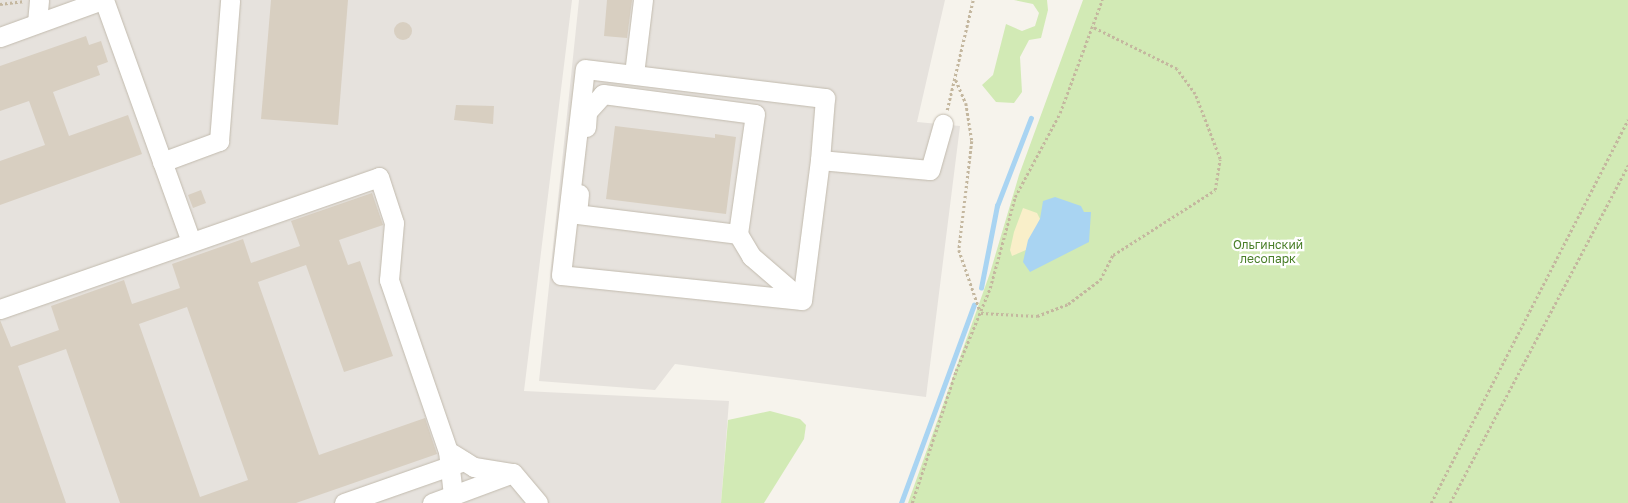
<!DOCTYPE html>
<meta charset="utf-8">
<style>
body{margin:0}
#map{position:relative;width:1628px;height:503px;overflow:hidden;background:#f6f3ec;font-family:"Golos Text",sans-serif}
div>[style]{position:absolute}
.industrial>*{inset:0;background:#e6e2dd}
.green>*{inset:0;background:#d2eab5}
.sand>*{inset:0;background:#f9efc9}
.water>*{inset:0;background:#a9d4f2}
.stream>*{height:4.5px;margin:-2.25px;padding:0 2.25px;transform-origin:2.25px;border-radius:2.25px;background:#a9d4f2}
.building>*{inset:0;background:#d8cfc1}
.round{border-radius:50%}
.path>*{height:2.5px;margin-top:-1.25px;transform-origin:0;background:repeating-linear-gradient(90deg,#c4b79f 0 2.5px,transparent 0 5px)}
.roads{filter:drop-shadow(0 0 1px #c2bbae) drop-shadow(0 0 1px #c2bbae)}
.minor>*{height:19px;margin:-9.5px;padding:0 9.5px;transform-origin:9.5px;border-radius:9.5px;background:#fff}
span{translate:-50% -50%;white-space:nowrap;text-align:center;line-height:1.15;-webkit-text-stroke:4.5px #fff;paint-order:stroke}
.park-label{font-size:12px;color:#4a7f2a}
</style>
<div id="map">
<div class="industrial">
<i style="clip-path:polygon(0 0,572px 0,524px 391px,729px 401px,721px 503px,0 503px)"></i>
<i style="clip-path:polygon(579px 0,945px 0,917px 122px,960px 126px,926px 397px,675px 364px,655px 390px,539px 381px)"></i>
</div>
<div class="green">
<i style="clip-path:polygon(1014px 0,1047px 0,1048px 10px,1041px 38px,1029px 40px,1020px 57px,1022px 92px,1014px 103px,996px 102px,982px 85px,993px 75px,1006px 24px,1022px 31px,1035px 26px,1039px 13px,1033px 4px)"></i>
<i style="clip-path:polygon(1083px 0,1628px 0,1628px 503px,908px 503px,990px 273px,1019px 175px)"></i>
<i style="clip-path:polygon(770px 411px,800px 419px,806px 425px,804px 439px,764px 503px,721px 503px,728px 420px)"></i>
</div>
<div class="sand">
<i style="clip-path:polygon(1023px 208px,1037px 213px,1040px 219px,1026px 250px,1012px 256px,1010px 250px,1014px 232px)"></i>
</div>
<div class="water">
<i style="clip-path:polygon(1055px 197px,1081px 206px,1084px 212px,1091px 212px,1089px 242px,1030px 272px,1023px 262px,1028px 240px,1040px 219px,1043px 201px)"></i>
</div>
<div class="stream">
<i style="left:981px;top:288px;width:84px;rotate:-79deg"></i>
<i style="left:997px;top:206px;width:94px;rotate:-68.9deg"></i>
<i style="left:901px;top:503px;width:211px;rotate:-69.8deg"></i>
</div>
<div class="building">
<i style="clip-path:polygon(271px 0,348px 0,338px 125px,261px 119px)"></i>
<i style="clip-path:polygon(607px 0,632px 0,627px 38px,604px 36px)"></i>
<i class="round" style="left:394px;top:22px;width:18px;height:18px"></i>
<i style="clip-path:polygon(86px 36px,89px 45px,101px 41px,108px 62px,97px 66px,100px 75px,53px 92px,69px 136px,128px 115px,142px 154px,0 205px,0 161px,45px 145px,29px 101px,0 111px,0 66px)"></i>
<i style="clip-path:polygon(456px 105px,494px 106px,493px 124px,454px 120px)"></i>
<i style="clip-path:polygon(615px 126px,715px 138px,715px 134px,736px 137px,726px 214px,606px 199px)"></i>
<i style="clip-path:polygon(201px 190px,206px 203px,193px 208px,188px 195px)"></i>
<i style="clip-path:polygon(evenodd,372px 193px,383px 225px,339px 240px,348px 265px,360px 261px,393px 356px,344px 372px,306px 265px,258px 282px,319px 455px,425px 418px,437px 454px,296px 503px,120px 503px,66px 349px,18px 366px,66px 503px,0 503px,0 320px,11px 347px,59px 330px,51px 306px,124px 280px,132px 304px,180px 288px,172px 264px,243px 239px,251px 263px,300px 246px,291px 221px,372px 193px,187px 307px,248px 480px,200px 497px,139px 324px,187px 307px)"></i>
</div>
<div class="path">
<i style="left:0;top:4px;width:23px;rotate:-7deg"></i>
<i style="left:956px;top:80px;width:25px;rotate:67deg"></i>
<i style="left:966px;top:103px;width:38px;rotate:81deg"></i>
<i style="left:972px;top:141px;width:110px;rotate:96.8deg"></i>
<i style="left:959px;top:250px;width:65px;rotate:71deg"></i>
<i style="left:947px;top:110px;width:113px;rotate:-76.7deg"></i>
<i style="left:981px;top:313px;width:56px;rotate:3.1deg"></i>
<i style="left:1037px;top:316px;width:33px;rotate:-21deg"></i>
<i style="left:1068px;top:304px;width:40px;rotate:-37deg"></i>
<i style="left:1100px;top:280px;width:28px;rotate:-63deg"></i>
<i style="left:1113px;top:255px;width:121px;rotate:-32.5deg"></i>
<i style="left:1215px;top:190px;width:31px;rotate:-81deg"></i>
<i style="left:1220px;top:159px;width:70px;rotate:-111deg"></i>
<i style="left:1195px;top:94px;width:31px;rotate:-126deg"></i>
<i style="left:1177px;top:69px;width:95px;rotate:-153.7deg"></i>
<i style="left:912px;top:503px;width:139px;rotate:-71.6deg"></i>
<i style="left:956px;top:371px;width:90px;rotate:-67.7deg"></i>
<i style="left:990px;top:288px;width:94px;rotate:-74.6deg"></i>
<i style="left:1015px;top:197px;width:95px;rotate:-61.8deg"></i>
<i style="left:1060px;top:113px;width:121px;rotate:-69.6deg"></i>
<i style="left:1431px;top:503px;width:431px;rotate:-62.8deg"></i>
<i style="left:1450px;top:503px;width:382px;rotate:-62.2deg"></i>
</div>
<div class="roads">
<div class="minor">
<i style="left:104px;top:0;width:257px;rotate:70.2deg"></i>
<i style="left:37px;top:23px;width:23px;rotate:-85deg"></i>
<i style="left:0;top:37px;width:109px;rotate:-19.9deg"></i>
<i style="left:634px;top:74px;width:75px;rotate:-83.1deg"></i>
<i style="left:586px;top:127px;width:15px;rotate:-86deg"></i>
<i style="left:587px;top:112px;width:24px;rotate:-48deg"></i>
<i style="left:603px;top:94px;width:153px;rotate:7.5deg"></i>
<i style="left:755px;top:114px;width:121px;rotate:98.1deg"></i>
<i style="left:738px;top:234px;width:26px;rotate:59deg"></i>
<i style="left:751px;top:256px;width:67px;rotate:40.8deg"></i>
<i style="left:820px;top:160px;width:141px;rotate:97.3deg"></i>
<i style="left:802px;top:300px;width:242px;rotate:-174.1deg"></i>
<i style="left:561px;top:275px;width:207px;rotate:-83.4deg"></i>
<i style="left:585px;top:69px;width:242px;rotate:6.9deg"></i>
<i style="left:825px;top:98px;width:62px;rotate:94.6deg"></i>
<i style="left:820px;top:160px;width:110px;rotate:5.2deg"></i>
<i style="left:930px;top:170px;width:48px;rotate:-74.2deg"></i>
<i style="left:162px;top:162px;width:61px;rotate:-20.2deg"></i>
<i style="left:219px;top:141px;width:141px;rotate:-85.5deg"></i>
<i style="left:579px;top:194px;width:20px;rotate:96deg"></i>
<i style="left:577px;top:214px;width:162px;rotate:7.1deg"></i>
<i style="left:0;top:309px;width:401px;rotate:-19.2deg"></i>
<i style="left:379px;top:177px;width:48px;rotate:71.9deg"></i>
<i style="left:394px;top:223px;width:57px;rotate:95deg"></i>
<i style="left:389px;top:280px;width:181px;rotate:71deg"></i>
<i style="left:448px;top:451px;width:44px;rotate:83.5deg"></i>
<i style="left:453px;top:454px;width:25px;rotate:32deg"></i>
<i style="left:474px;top:467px;width:39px;rotate:9deg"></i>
<i style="left:513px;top:473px;width:39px;rotate:50deg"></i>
<i style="left:344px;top:503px;width:127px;rotate:-19.3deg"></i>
<i style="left:432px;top:503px;width:86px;rotate:-20.3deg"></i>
</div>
</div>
<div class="park-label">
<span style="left:1268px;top:252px">Ольгинский<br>лесопарк</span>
</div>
</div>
